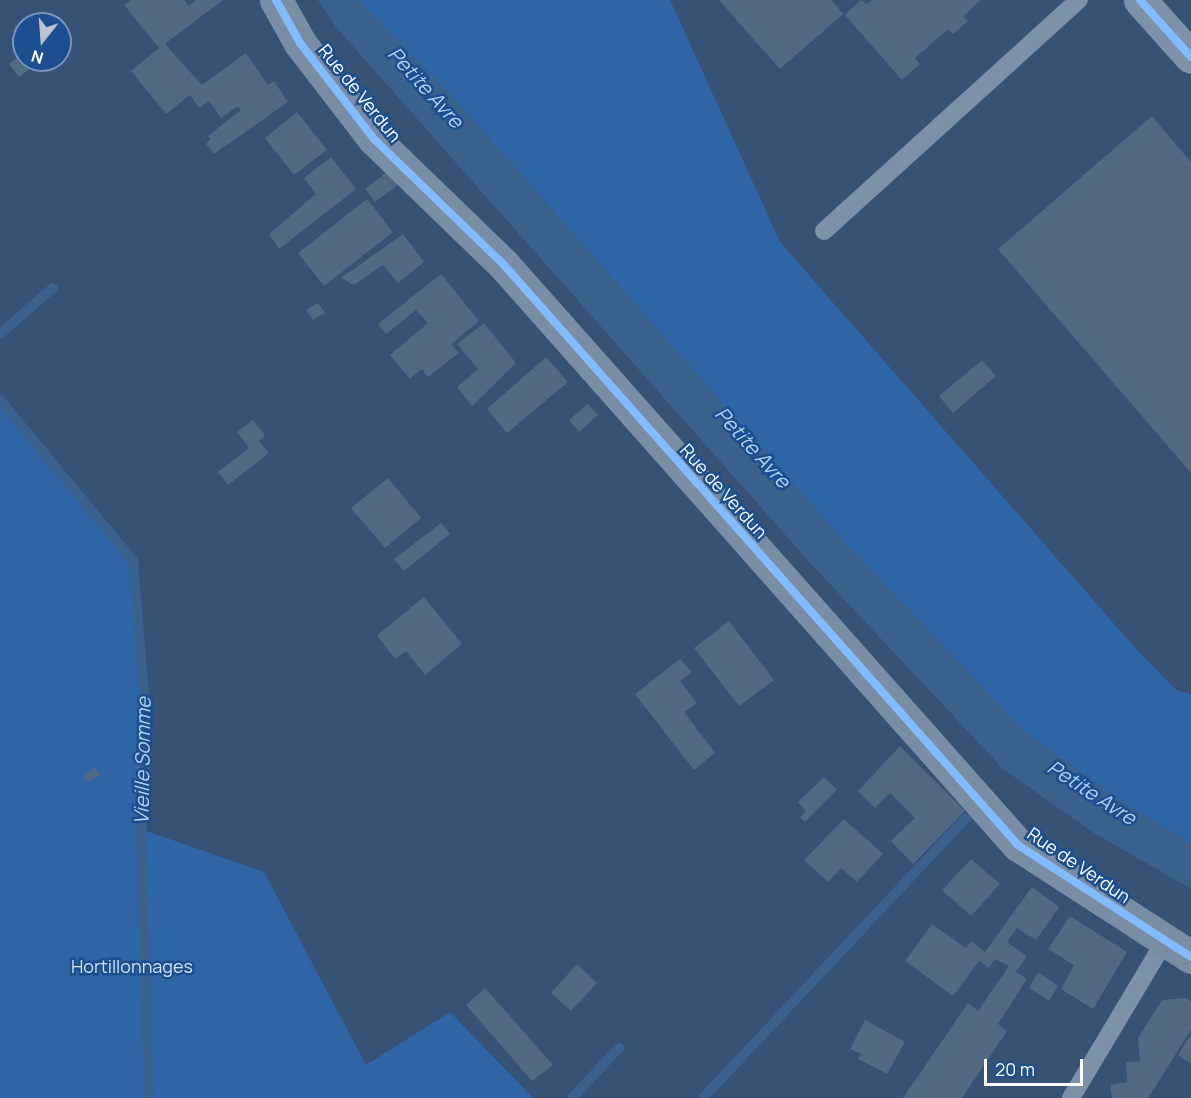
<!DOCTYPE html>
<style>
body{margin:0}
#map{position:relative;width:1191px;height:1098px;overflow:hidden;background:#365274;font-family:Manrope,sans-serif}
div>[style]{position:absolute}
.green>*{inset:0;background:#2f66a5}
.water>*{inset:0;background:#3b618d}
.stream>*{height:10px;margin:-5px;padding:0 5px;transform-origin:5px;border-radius:5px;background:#3b618d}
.building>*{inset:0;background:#526984}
.lane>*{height:18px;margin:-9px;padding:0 9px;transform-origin:9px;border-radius:9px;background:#7d92a8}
.street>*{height:33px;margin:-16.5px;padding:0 16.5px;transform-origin:16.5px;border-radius:16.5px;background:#7d92a8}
.secondary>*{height:33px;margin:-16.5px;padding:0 16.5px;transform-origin:16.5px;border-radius:16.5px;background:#798da4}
.cycleway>*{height:8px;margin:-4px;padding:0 4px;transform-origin:4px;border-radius:4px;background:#80bcff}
span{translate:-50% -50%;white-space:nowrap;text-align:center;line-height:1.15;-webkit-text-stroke:5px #1b4f8f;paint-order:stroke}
.street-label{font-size:18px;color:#fff}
.park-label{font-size:18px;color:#cfe3fa}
.water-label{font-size:20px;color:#b5d3f5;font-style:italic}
.north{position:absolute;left:12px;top:12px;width:60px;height:60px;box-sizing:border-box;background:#1b4f8f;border:2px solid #7695bc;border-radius:50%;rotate:197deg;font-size:16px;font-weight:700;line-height:24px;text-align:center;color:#fff}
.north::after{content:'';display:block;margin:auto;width:21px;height:27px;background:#b9c2ce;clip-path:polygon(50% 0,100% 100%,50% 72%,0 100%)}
.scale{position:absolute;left:984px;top:1059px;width:99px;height:27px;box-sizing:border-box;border:3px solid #fff;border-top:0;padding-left:8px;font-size:18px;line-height:21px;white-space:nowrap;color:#fff;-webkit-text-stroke:4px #1b4f8f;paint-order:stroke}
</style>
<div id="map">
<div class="green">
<i style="clip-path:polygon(358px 0,670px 0,780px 242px,1137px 650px,1176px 690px,1191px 694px,1191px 843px,1120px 801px,1024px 731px,849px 547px,454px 98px)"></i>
<i style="clip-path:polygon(0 400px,133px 561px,147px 733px,141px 829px,264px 872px,366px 1065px,450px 1012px,533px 1098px,0 1098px)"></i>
</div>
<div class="water">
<i style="clip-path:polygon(318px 0,358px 0,454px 98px,849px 547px,1024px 731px,1120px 801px,1191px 843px,1191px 889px,1094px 833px,1003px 769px,811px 564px,335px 26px)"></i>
</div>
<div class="stream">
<i style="left:0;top:334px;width:70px;rotate:-41deg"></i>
<i style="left:0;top:400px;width:209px;rotate:50.4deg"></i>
<i style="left:133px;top:561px;width:173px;rotate:85.3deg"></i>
<i style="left:147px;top:733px;width:96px;rotate:93.6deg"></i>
<i style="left:141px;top:829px;width:269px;rotate:88.3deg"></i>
<i style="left:572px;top:1098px;width:69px;rotate:-46.8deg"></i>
<i style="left:703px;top:1098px;width:384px;rotate:-46.8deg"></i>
</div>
<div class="building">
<i style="clip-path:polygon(131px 0,184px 0,189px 6px,196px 0,223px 0,165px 44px,202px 85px,246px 53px,268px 85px,274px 81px,288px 102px,214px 154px,206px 144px,211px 139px,208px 136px,241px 110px,238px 106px,221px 118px,209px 101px,199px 108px,190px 95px,166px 114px,131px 71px,159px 48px,124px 5px)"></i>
<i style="clip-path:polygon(719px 0,832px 0,843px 14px,780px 69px)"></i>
<i style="clip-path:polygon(861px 0,867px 4px,872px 0,981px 0,963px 16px,968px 21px,953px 34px,948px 29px,915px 58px,920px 64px,902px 80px,845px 15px)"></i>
<i style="clip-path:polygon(24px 52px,24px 60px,41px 60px,19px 77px,9px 64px)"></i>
<i style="clip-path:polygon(297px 112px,327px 150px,294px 175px,265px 138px)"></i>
<i style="clip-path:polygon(1152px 116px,1191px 162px,1191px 473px,998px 249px)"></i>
<i style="clip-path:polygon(331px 157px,356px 189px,279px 249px,269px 234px,316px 194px,304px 178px)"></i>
<i style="clip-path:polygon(387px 172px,399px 184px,375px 202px,365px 189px)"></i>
<i style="clip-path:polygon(367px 199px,393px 232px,324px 286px,298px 253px)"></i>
<i style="clip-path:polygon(403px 234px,424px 262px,398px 283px,383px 265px,354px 285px,341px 278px)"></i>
<i style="clip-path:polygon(441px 274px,479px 321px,451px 344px,459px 353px,428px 377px,422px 369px,410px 379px,390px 355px,428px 323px,416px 310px,386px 334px,378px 324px)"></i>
<i style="clip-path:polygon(318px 303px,325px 313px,313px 320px,306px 310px)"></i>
<i style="clip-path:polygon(484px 323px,516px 363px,472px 406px,457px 387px,478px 369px,457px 344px)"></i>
<i style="clip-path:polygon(546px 357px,568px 382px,507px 433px,487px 409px)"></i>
<i style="clip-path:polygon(982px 360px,996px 376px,953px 413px,939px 396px)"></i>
<i style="clip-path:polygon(588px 404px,598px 415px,579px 432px,569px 420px)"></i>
<i style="clip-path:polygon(253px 420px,265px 435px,259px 441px,269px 453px,228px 485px,218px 472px,249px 448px,237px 432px)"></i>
<i style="clip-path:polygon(388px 478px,421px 518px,385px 548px,351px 508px)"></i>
<i style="clip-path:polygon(441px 523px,450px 534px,404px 571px,394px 559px)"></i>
<i style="clip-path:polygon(424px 597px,462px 644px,425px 675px,406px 651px,395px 659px,377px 635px)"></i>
<i style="clip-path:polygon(729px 621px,774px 680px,739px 706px,694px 648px)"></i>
<i style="clip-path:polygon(680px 659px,692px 672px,680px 681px,697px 703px,684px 712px,715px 753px,694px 770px,635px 694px)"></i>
<i style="clip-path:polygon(900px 746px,965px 811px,913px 864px,891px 841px,915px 818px,890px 793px,875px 808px,858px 791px)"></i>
<i style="clip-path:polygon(95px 768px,100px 775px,88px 782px,83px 776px)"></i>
<i style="clip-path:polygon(824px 777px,837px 790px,805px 822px,800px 817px,806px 811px,798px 802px)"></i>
<i style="clip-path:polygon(844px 819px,883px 854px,857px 882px,841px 868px,828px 882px,804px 860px)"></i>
<i style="clip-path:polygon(971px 859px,1000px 884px,971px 916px,942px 890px)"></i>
<i style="clip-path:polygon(1032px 887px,1059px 907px,1036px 940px,1017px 928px,1007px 942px,1027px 956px,1016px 972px,1027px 979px,998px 1024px,1007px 1031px,962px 1098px,903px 1098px,968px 1003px,978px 1011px,1009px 966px,995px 959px,989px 968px,979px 961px,953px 996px,905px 961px,932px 924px,966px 948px,971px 941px,985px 952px)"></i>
<i style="clip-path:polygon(1070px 916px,1127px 952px,1093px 1009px,1061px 989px,1074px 965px,1048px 949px)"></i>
<i style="clip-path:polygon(577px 964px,597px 983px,571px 1011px,551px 993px)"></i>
<i style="clip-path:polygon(1038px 972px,1058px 986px,1049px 1001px,1029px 988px)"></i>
<i style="clip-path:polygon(485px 988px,553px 1065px,532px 1081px,466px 1005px)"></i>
<i style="clip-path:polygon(1186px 998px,1191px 1001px,1191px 1030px,1148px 1098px,1112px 1098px,1110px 1085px,1127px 1082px,1126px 1062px,1140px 1061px,1138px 1038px,1162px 1000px)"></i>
<i style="clip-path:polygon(865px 1020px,905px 1042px,887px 1074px,858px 1059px,861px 1054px,850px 1049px)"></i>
<i style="clip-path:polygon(1191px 1034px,1191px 1064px,1178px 1055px)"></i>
</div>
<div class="lane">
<i style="left:824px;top:231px;width:344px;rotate:-42.2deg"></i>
<i style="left:1071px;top:1098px;width:183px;rotate:-59.1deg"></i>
</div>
<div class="street">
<i style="left:1140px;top:0;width:76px;rotate:48.2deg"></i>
</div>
<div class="secondary">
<i style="left:276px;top:0;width:49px;rotate:60.8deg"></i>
<i style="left:300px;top:43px;width:121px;rotate:52.4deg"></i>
<i style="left:374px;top:139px;width:181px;rotate:44.1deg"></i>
<i style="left:504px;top:265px;width:775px;rotate:48.45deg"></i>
<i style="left:1018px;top:845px;width:206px;rotate:32.9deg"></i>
</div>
<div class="cycleway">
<i style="left:276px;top:0;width:49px;rotate:60.8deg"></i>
<i style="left:300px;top:43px;width:121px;rotate:52.4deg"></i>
<i style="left:374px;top:139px;width:181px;rotate:44.1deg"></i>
<i style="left:504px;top:265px;width:775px;rotate:48.45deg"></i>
<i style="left:1018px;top:845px;width:206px;rotate:32.9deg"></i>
<i style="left:1140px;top:0;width:76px;rotate:48.2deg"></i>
</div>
<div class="street-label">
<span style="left:360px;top:93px;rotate:51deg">Rue de Verdun</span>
<span style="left:724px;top:491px;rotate:48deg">Rue de Verdun</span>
<span style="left:1079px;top:865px;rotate:34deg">Rue de Verdun</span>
</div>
<div class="park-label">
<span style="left:132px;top:966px">Hortillonnages</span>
</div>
<div class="water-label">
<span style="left:426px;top:87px;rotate:48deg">Petite Avre</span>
<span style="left:753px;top:447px;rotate:48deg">Petite Avre</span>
<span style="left:142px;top:761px;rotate:-89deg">Vieille Somme</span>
<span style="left:1092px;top:792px;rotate:33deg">Petite Avre</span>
</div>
<div class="north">N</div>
<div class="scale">20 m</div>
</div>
